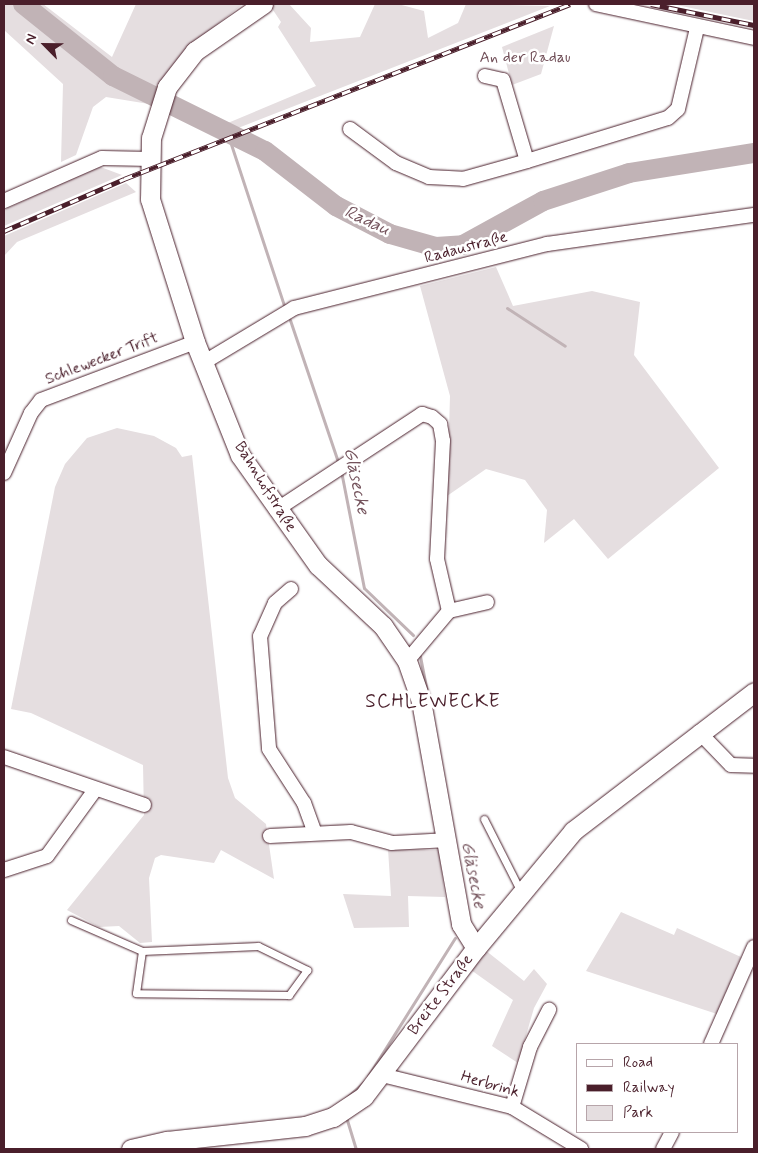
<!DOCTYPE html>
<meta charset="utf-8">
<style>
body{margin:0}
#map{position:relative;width:758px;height:1153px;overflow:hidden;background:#fff;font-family:Mynerve,sans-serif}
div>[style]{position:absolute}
.green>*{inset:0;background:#e5dee0}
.stream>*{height:3px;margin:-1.5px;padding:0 1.5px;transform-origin:1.5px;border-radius:1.5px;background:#c1b3b6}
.river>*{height:20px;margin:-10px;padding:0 10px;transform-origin:10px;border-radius:10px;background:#c1b3b6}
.roads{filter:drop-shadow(0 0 1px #4a1f2b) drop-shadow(0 0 1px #4a1f2b)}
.lane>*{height:7px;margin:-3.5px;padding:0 3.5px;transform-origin:3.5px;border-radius:3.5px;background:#fff}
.street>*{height:14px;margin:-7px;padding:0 7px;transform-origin:7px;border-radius:7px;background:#fff}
.secondary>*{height:19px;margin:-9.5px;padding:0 9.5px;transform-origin:9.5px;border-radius:9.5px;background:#fff}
.rail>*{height:5px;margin-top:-2.5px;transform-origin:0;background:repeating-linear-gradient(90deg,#fff 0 9px,#4a1f2b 0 18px);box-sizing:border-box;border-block:1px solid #4a1f2b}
span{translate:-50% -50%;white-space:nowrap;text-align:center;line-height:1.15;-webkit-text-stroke:5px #fff;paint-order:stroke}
.park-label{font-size:16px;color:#714f58}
.street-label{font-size:16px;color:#4a1f2b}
.water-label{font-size:18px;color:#74535c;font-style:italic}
.quarter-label{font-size:19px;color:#4a1f2b;letter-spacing:1px}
.frame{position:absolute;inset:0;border:5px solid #4a1f2b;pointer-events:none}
.legend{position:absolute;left:576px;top:1043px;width:162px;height:90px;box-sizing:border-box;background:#fff;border:1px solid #b7a5aa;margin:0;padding:6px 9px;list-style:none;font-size:15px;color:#4a1f2b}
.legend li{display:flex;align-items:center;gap:10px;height:25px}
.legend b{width:25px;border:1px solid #b7a5aa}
.north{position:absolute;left:20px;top:20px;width:50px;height:50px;-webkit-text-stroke:4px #fff;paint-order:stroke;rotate:293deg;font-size:14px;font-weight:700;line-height:20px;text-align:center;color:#4a1f2b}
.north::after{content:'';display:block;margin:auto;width:18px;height:22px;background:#4a1f2b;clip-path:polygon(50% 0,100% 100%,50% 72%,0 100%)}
</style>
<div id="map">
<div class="green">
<i style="clip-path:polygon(4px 4px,43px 4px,112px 57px,136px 4px,243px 4px,186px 49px,149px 104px,106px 97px,93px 107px,76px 155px,61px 162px,63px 84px,4px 30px)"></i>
<i style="clip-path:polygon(275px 4px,289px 4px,311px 28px,310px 42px,360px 37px,375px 4px,398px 4px,424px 11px,428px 38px,458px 23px,466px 4px,550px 6px,233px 130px,223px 125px,316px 86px,278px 27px,281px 22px,271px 7px)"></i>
<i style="clip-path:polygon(672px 4px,754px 4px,754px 21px,744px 19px)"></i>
<i style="clip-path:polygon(554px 26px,541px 74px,512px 85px,502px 47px)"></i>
<i style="clip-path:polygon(98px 166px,122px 175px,4px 226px,4px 210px)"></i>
<i style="clip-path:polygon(126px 183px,136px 192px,17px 242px,4px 256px,4px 236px)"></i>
<i style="clip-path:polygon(496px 267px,513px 306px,592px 291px,640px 302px,634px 355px,719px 468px,608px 559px,574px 519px,544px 543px,547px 510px,525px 480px,486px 469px,447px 496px,450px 396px,420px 286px)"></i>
<i style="clip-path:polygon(117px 428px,154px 436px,176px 448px,182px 457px,192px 455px,228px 778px,235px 798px,266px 824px,274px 879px,221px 850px,214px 863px,161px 855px,155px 858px,149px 878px,152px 942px,140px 943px,119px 926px,99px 927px,67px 910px,144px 815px,143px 765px,31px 713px,11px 709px,55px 487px,65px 464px,87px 438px)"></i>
<i style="clip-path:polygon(388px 849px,439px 850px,445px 897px,408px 896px,409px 927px,354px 928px,343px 894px,391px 896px)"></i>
<i style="clip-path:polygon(621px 912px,674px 935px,677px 928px,741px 957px,717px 1014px,586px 971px)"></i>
<i style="clip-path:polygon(485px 950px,524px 981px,534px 969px,547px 984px,534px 1008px,518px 1063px,492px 1046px,513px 1000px,471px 970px)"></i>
</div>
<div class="stream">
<i style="left:227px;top:132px;width:182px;rotate:71.8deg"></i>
<i style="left:507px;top:308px;width:69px;rotate:33.2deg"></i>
<i style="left:290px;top:320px;width:153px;rotate:71.3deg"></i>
<i style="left:341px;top:471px;width:119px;rotate:78.9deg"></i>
<i style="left:364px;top:588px;width:68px;rotate:43.8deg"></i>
<i style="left:420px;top:656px;width:33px;rotate:79deg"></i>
<i style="left:368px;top:1076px;width:163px;rotate:-57.8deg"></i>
<i style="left:345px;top:1099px;width:27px;rotate:-42deg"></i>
<i style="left:347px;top:1120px;width:30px;rotate:73deg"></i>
</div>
<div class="river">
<i style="left:23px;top:4px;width:115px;rotate:38.7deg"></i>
<i style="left:113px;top:76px;width:169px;rotate:26.3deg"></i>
<i style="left:265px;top:151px;width:90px;rotate:37.8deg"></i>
<i style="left:336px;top:206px;width:61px;rotate:27.4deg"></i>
<i style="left:390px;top:234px;width:48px;rotate:15.8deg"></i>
<i style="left:436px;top:247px;width:27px;rotate:-4deg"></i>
<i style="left:463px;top:245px;width:91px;rotate:-28.8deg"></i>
<i style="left:543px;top:201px;width:90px;rotate:-18deg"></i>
<i style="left:629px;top:173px;width:127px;rotate:-9.1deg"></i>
</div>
<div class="roads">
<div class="lane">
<i style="left:484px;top:819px;width:82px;rotate:63.1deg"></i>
<i style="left:71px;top:920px;width:77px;rotate:23.6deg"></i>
<i style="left:142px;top:951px;width:116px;rotate:-2.5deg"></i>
<i style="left:258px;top:946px;width:55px;rotate:26.1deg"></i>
<i style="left:307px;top:970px;width:31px;rotate:126deg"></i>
<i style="left:289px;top:995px;width:153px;rotate:-179.3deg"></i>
<i style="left:136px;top:993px;width:42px;rotate:-81.9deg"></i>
</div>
<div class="street">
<i style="left:596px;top:4px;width:162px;rotate:12.1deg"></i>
<i style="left:485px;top:76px;width:18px;rotate:13deg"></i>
<i style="left:503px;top:80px;width:84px;rotate:73.5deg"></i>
<i style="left:350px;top:129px;width:57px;rotate:36.5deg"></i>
<i style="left:396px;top:163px;width:36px;rotate:23deg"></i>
<i style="left:429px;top:177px;width:34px;rotate:3deg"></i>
<i style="left:463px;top:179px;width:66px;rotate:-15.7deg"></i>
<i style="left:527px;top:161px;width:147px;rotate:-17deg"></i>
<i style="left:668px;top:118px;width:13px;rotate:-42deg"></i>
<i style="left:678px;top:109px;width:83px;rotate:-76.8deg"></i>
<i style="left:4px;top:201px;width:107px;rotate:-23.7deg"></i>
<i style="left:102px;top:158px;width:48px;rotate:1.2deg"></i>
<i style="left:203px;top:363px;width:106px;rotate:-31.1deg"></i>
<i style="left:294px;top:308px;width:261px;rotate:-14.2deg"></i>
<i style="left:547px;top:244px;width:209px;rotate:-8deg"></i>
<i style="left:4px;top:473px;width:66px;rotate:-65.8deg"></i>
<i style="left:31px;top:413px;width:16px;rotate:-52deg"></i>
<i style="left:41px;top:400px;width:165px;rotate:-20.6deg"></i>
<i style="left:276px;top:510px;width:175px;rotate:-33.3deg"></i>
<i style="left:422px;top:414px;width:10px;rotate:17deg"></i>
<i style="left:432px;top:417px;width:11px;rotate:41deg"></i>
<i style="left:440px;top:424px;width:17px;rotate:80deg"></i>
<i style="left:443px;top:441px;width:118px;rotate:92.9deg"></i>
<i style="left:437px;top:559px;width:53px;rotate:77deg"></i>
<i style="left:291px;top:589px;width:21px;rotate:139deg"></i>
<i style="left:275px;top:603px;width:36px;rotate:114deg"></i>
<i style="left:260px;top:636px;width:113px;rotate:85.4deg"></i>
<i style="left:269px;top:749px;width:64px;rotate:57.1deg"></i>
<i style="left:304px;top:803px;width:32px;rotate:70deg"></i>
<i style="left:407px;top:661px;width:65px;rotate:-50deg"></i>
<i style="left:449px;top:611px;width:39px;rotate:-13deg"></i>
<i style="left:699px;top:732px;width:46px;rotate:45.9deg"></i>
<i style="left:731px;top:765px;width:23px;rotate:2deg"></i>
<i style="left:4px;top:757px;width:148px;rotate:18.9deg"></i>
<i style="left:270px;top:836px;width:81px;rotate:-2.8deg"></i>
<i style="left:351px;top:832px;width:42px;rotate:15deg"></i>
<i style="left:392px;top:843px;width:55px;rotate:-3.1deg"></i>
<i style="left:4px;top:870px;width:45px;rotate:-18deg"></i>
<i style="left:47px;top:856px;width:82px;rotate:-54deg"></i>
<i style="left:711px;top:1044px;width:106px;rotate:-66.1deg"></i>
<i style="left:382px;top:1075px;width:134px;rotate:13.8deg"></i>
<i style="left:512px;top:1107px;width:81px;rotate:31.3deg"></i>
<i style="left:512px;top:1107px;width:63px;rotate:-73.3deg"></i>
<i style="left:530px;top:1047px;width:42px;rotate:-62.8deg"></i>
<i style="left:663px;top:1149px;width:19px;rotate:-62deg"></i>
</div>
<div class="secondary">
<i style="left:263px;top:4px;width:83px;rotate:145.3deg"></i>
<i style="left:195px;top:51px;width:46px;rotate:127.9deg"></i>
<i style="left:167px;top:87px;width:53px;rotate:107.4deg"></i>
<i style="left:151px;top:138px;width:61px;rotate:90.9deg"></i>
<i style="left:150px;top:199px;width:150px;rotate:72.5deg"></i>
<i style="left:195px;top:342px;width:122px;rotate:68.3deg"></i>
<i style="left:240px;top:455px;width:135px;rotate:54.7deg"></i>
<i style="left:318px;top:565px;width:89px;rotate:43.2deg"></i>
<i style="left:383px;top:626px;width:42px;rotate:55.6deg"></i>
<i style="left:407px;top:661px;width:42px;rotate:70.7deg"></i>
<i style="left:421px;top:701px;width:227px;rotate:79.8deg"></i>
<i style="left:461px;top:924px;width:28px;rotate:58deg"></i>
<i style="left:131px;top:1149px;width:37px;rotate:-13deg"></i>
<i style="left:167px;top:1141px;width:139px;rotate:-6.2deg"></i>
<i style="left:305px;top:1126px;width:29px;rotate:-18deg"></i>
<i style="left:333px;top:1117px;width:37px;rotate:-34deg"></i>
<i style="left:364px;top:1096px;width:186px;rotate:-52.9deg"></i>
<i style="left:476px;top:948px;width:152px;rotate:-50.3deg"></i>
<i style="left:573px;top:831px;width:228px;rotate:-37.5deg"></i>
</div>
</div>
<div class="rail">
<i style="left:651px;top:4px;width:105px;rotate:11.5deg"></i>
<i style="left:4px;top:231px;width:131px;rotate:-23.4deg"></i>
<i style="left:124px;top:179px;width:479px;rotate:-21.4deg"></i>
</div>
<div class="park-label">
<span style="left:525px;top:58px">An der Radau</span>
</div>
<div class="street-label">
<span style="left:466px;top:248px;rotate:-15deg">Radaustraße</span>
<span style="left:102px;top:359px;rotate:-21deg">Schlewecker Trift</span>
<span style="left:265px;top:487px;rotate:58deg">Bahnhofstraße</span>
<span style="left:441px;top:995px;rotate:-53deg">Breite Straße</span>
<span style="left:490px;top:1085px;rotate:16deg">Herbrink</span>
</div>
<div class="water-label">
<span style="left:367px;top:221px;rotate:25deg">Radau</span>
<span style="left:356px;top:481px;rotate:78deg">Gläsecke</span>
<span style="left:473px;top:875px;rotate:79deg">Gläsecke</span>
</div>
<div class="quarter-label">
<span style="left:433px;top:702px">SCHLEWECKE</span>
</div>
<div class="frame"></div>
<ul class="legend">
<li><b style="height:6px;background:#fff"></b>Road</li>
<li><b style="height:6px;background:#4a1f2b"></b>Railway</li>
<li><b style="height:14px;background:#e5dee0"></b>Park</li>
</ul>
<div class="north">N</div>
</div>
